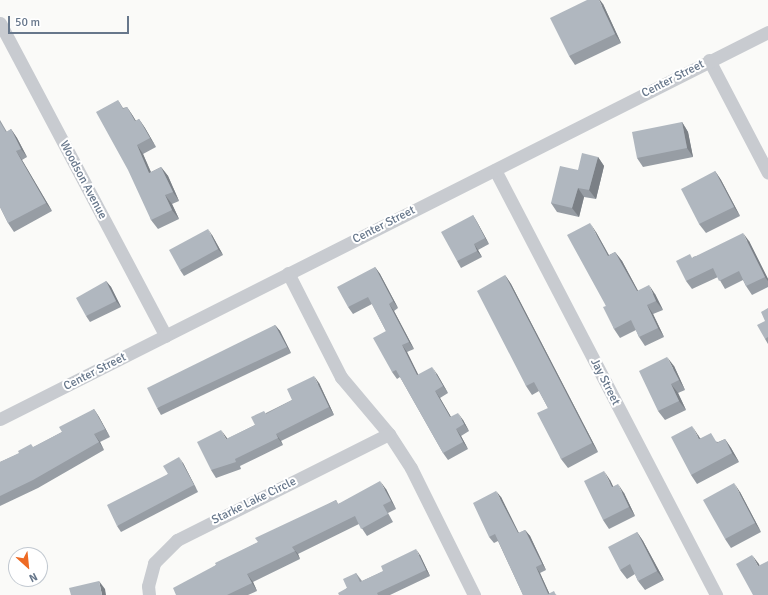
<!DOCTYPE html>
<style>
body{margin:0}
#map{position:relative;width:768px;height:595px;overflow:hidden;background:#fafaf8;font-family:Signika,sans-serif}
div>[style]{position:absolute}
.minor>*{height:13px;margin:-6.5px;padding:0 6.5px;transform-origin:6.5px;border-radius:6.5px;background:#c8cbd0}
.wall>*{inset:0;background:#979da4}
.shaded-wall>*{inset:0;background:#7b8086}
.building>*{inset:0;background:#b0b7bf}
span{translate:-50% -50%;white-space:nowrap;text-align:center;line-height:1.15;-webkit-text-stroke:4px #fff;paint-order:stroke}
.street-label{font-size:12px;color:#67778b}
.north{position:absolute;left:8px;top:547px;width:40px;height:40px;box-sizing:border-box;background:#fff;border:1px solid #c2c9d1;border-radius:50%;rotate:153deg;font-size:11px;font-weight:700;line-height:16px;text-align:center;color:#67778b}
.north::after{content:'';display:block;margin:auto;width:14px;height:18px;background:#ee6a24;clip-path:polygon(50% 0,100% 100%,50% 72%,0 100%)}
.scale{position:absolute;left:8px;top:16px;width:121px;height:18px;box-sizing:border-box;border:2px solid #67778b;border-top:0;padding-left:5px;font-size:12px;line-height:14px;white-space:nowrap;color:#67778b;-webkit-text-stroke:3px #fff;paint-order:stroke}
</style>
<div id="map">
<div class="minor">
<i style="left:0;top:23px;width:354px;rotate:62.1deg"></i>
<i style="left:709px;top:60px;width:127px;rotate:62.4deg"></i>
<i style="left:495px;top:170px;width:479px;rotate:62.5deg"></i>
<i style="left:288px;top:273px;width:117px;rotate:63deg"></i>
<i style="left:341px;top:377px;width:75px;rotate:49.9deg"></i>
<i style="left:389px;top:434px;width:40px;rotate:57.1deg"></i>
<i style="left:411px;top:468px;width:142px;rotate:63.6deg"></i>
<i style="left:0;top:419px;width:860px;rotate:-26.74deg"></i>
<i style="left:149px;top:595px;width:9px;rotate:-96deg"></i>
<i style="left:148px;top:586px;width:24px;rotate:-75deg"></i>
<i style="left:154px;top:563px;width:33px;rotate:-45deg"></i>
<i style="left:177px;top:540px;width:237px;rotate:-26.6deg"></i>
</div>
<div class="wall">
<i style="clip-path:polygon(603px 4px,621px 43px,575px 65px,569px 56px)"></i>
<i style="clip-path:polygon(118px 100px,123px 108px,127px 107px,136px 121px,139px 119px,145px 128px,156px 147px,143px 154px,151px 172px,161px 167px,168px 176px,179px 201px,172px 204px,179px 219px,158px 229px,151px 220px)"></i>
<i style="clip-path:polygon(0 120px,7px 132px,11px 129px,17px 138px,27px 157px,22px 160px,52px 211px,14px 232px,8px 223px,0 207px)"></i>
<i style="clip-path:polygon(682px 122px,688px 132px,693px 157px,643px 167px,637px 158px)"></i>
<i style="clip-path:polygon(598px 157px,604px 166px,596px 199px,584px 197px,579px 217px,557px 212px,551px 203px,578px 170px)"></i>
<i style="clip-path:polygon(715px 171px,721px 180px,740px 216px,706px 233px,699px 224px)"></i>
<i style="clip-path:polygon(473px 215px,477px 222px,489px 244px,478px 250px,482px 257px,461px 268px,457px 261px)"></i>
<i style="clip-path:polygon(596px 232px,609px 255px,615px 252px,622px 261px,638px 291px,655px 294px,663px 310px,653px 314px,664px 337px,645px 346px,639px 337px,636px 330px,620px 338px,614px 329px,606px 306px)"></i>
<i style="clip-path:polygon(212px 235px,223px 255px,184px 276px,180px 270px)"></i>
<i style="clip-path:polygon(749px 241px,768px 279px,768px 287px,752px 295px,746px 286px,743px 280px,725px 289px,718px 277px,692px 289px,686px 281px,693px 257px)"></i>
<i style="clip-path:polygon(375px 267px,380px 274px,398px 308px,394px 311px,414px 349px,407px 352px,418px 375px,437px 374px,448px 393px,440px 398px,451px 417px,463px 420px,469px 431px,461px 436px,468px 449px,448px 460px,443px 453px,400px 377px,397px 379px,392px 372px,386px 331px,372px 304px,353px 314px,348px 307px)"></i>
<i style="clip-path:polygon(505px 275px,511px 284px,598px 452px,568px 468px,561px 459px,548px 408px,539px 391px,532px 395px,526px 386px)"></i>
<i style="clip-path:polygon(106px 281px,111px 287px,121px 307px,90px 322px,86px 316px)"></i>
<i style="clip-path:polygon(768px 308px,768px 344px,765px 339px,765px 321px)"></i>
<i style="clip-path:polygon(275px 325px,280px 331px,291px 353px,161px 415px,157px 408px)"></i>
<i style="clip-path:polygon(674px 366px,685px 390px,678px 393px,686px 410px,665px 420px,658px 411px)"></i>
<i style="clip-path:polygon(319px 383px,334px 415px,281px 441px,283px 445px,240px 466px,241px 469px,216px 478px,211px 470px,227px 439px,255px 425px,266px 413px,292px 400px)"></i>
<i style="clip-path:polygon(94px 409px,99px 417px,110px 437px,100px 442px,104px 450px,38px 488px,0 506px,0 462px,34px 447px,62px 432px)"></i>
<i style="clip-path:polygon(698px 435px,700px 438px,718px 442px,725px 439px,731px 448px,739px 462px,697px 484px,691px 475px)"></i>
<i style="clip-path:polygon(183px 463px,198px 492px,121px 532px,117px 526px,168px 474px)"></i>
<i style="clip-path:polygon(610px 480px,613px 487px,624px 493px,635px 516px,609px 529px,603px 520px)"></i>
<i style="clip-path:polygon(386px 489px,396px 509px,388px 513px,393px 522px,367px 536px,359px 524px,298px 554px,300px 559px,253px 582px,257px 591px,248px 595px,176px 595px,216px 565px,336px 500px,338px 504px)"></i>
<i style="clip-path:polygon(740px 492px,761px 532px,731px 548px,725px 539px)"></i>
<i style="clip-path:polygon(501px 497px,519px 533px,525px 530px,530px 536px,546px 570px,540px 573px,549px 593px,557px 595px,523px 595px,498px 541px,494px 543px,489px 537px)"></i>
<i style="clip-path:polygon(637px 532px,643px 541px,664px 580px,645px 590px,638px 581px,635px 574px,627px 579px,620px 570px)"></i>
<i style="clip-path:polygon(420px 555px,430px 576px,390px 595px,339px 595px,347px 588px,356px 573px,362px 581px)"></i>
</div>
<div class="shaded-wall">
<i style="clip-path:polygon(599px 0,600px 0,603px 4px,621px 43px,615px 34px)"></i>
<i style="clip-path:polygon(127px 107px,133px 116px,141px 130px,135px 121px)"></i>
<i style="clip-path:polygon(139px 119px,145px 128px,156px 147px,150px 138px)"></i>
<i style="clip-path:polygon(682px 122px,688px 132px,693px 157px,687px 148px)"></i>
<i style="clip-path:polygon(11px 129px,17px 138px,27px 157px,21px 149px)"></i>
<i style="clip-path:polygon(137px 145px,143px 154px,155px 182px,149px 173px)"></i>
<i style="clip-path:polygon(16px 151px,22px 160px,52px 211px,46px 203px)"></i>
<i style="clip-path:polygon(598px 157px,604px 166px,596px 199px,589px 190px)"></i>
<i style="clip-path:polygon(161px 167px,168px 176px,179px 201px,173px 192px)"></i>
<i style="clip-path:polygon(715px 171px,721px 180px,740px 216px,734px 207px)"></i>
<i style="clip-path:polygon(578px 188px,584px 197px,579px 217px,572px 208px)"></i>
<i style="clip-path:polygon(165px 195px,172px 204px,179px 219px,172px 210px)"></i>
<i style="clip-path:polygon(473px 215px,477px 222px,489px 244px,485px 238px)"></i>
<i style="clip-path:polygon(590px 223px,596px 232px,614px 265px,608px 256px)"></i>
<i style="clip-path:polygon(208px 229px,212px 235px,223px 255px,218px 249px)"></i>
<i style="clip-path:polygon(743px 233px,749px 241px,768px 279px,768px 281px,765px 277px)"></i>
<i style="clip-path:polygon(474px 244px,478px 250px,482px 257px,477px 251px)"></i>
<i style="clip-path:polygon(615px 252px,622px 261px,643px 300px,637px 291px)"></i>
<i style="clip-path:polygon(375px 267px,380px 274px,398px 308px,393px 301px)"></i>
<i style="clip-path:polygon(505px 275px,511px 284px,598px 452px,592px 443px)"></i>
<i style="clip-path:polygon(106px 281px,111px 287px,121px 307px,116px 301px)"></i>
<i style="clip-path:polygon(649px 285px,655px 294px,663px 310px,656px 301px)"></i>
<i style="clip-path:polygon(389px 304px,394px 311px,414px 349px,409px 342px)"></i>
<i style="clip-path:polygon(647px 305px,653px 314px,664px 337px,658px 328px)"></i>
<i style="clip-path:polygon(275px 325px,280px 331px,291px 353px,287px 347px)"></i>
<i style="clip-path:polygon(402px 345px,407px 352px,422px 382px,417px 375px)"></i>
<i style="clip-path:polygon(667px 357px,674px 366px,685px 390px,679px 380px)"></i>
<i style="clip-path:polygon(432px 367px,437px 374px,448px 393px,443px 386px)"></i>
<i style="clip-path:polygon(314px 376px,319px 383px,334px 415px,329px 407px)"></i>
<i style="clip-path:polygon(671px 384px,678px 393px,686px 410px,679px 401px)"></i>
<i style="clip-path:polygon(435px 391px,440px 398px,455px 424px,450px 417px)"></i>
<i style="clip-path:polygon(94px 409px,99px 417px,110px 437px,105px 429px)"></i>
<i style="clip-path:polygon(458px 413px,463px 420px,469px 431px,464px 424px)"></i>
<i style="clip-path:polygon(692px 426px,698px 435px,705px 448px,699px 439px)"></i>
<i style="clip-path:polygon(456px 429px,461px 436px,468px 449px,463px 442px)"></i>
<i style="clip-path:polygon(221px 430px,227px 438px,231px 447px,226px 439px)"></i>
<i style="clip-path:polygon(94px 434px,100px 442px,104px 450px)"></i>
<i style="clip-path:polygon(276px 434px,281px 441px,283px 445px,278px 438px)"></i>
<i style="clip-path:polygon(725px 439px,731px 448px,739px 462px,732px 453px)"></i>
<i style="clip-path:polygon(179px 457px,183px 463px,198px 492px,194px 485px)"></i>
<i style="clip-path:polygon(604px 471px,610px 480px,618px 496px,612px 487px)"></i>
<i style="clip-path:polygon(380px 481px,386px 489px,396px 509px,391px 501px)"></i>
<i style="clip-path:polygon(734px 483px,740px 492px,761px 532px,755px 523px)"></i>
<i style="clip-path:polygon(618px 484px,624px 493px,635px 516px,629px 507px)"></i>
<i style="clip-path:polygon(496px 491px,501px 497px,522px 540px,518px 533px)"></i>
<i style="clip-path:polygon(525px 530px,530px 536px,546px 570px,542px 564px)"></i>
<i style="clip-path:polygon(637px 532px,643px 541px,664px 580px,657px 571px)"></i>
<i style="clip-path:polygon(292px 547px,298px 554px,300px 559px,295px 551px)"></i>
<i style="clip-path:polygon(416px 549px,420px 555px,430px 576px,426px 570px)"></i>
<i style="clip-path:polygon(752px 555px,759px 564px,764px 576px,758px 566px)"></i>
<i style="clip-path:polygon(536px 567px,540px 573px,550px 595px,549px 595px)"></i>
<i style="clip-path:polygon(247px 574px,253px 582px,257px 591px,252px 583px)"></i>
<i style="clip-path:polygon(99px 581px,105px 589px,106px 595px,102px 595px)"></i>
</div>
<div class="building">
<i style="clip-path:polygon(587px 0,599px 0,615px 34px,569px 56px,550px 18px)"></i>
<i style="clip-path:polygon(118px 100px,123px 109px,127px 107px,135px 121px,139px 119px,150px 138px,137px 145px,149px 173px,161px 167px,173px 192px,165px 195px,172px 210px,151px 220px,128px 170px,96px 112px)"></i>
<i style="clip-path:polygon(0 122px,6px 132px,11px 129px,21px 149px,16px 151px,46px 203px,8px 223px,0 207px)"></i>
<i style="clip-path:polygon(682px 122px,687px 148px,637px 158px,632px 132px)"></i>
<i style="clip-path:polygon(582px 153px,598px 157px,589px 190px,578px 188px,572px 208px,551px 203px,560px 166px,578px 170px)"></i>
<i style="clip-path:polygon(715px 171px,734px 207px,699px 224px,681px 189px)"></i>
<i style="clip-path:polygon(473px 215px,485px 238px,474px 244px,477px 251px,457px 261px,441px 232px)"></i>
<i style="clip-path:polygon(590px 223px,608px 256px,615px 252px,637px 291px,649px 285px,656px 301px,647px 305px,658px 328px,639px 337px,631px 320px,614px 329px,603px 307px,606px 306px,567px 235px)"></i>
<i style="clip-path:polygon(208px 229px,218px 249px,180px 270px,169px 250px)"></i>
<i style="clip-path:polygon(743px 233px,765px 277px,746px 286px,739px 271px,719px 281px,713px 268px,686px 281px,676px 261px,690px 254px,692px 258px)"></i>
<i style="clip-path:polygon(375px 267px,393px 301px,389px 304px,409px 342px,402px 345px,417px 375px,432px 367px,443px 386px,435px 391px,450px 417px,458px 413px,464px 424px,456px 429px,463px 442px,443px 453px,396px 370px,392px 372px,373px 338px,386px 331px,368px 297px,348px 307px,337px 287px)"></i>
<i style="clip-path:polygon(505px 275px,592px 443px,561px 459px,537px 413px,548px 408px,534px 382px,526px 386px,477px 291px)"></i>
<i style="clip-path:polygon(106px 281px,116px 301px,86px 316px,76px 298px)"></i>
<i style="clip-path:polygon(768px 308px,768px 337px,765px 339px,757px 325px,765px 321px,761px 312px)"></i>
<i style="clip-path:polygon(275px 325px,287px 347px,157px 408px,147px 388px)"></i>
<i style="clip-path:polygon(667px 357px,679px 380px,671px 384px,679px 401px,658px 411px,639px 371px)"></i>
<i style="clip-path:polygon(314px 376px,329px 407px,276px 434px,278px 438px,235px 459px,236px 462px,211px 470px,197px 442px,221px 430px,226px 439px,255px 425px,251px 417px,264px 411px,266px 414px,292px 400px,287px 389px)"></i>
<i style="clip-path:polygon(94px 409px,105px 429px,94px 434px,99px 442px,33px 480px,0 496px,0 462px,19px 453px,18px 451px,31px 444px,33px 447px,62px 432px,59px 427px)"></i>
<i style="clip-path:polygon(692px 426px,699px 439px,711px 433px,717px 443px,725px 439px,732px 453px,691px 475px,671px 437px)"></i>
<i style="clip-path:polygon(179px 457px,194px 485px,117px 526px,107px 505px,168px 474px,163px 466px)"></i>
<i style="clip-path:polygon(604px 471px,612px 487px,618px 484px,629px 507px,603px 520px,584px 481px)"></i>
<i style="clip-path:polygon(380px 481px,391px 501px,383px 505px,388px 514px,361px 529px,355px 516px,292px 547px,295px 551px,247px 574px,252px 583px,227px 595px,176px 595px,173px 588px,216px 565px,215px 563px,258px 542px,255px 538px,336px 500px,338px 504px)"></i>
<i style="clip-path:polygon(734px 483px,755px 523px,725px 539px,703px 500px)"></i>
<i style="clip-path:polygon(496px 491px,518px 533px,525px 530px,542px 564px,536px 567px,548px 594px,554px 591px,556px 595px,523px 595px,495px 534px,489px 537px,473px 503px)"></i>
<i style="clip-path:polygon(637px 532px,657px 571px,638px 581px,630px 564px,620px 570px,608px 547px)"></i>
<i style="clip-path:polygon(416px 549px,426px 570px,377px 593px,378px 595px,339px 595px,338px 593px,347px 588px,343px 579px,356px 573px,360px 582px,383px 571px,381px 566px)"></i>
<i style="clip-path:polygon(752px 555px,758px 566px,768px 561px,768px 595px,753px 595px,736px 564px)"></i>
<i style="clip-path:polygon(99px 581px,102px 595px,71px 595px,69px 588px)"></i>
</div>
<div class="street-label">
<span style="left:673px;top:79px;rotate:-27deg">Center Street</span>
<span style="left:83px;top:180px;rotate:62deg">Woodson Avenue</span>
<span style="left:384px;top:225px;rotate:-27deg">Center Street</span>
<span style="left:95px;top:372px;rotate:-27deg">Center Street</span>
<span style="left:605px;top:382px;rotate:63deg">Jay Street</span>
<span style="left:254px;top:501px;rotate:-26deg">Starke Lake Circle</span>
</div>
<div class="north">N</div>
<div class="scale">50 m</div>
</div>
